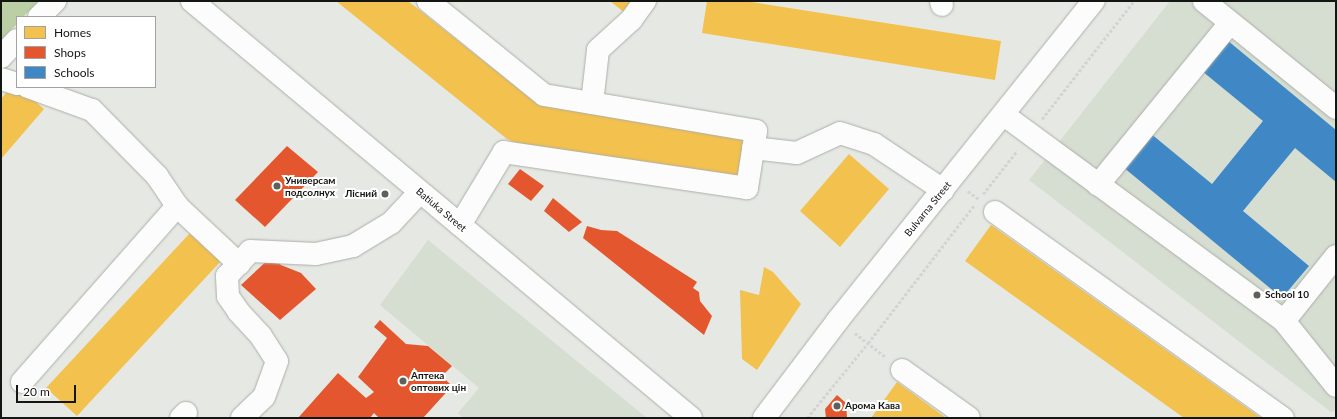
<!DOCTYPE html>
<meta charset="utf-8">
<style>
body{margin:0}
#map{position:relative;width:1337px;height:419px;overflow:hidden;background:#e6e9e3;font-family:Lato,sans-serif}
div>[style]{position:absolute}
.built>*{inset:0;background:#d6ddd1}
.forest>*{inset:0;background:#bad0a4}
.homes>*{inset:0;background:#f2c14e}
.shops>*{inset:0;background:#e4572e}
.schools>*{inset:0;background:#3f88c5}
.path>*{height:2.5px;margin-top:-1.25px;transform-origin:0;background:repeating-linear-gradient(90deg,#d4d5d3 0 3px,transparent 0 5px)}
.roads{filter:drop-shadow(0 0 1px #acaea9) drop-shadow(0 0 1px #acaea9)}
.minor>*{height:22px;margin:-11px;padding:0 11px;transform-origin:11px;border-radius:11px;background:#fbfcfb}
.dots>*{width:11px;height:11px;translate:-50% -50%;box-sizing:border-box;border:2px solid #fff;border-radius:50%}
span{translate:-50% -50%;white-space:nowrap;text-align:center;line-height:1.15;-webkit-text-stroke:4px #fff;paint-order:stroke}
.poi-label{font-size:10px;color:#141613;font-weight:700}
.left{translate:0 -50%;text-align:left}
.right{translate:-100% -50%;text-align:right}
.street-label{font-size:10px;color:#141613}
.frame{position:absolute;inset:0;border:2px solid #141613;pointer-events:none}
.legend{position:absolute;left:16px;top:16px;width:140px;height:72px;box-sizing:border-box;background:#fff;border:1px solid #a1a2a1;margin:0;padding:5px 7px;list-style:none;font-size:12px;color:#141613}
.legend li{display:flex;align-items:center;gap:8px;height:20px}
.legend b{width:20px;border:1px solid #a1a2a1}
.scale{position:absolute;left:16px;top:385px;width:60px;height:18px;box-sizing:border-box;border:2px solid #141613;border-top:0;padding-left:5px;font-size:12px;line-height:14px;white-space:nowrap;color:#141613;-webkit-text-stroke:3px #fff;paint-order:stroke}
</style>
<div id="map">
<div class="built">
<i style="clip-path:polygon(1170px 1px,1336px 1px,1336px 410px,1331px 412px,1029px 180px)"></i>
<i style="clip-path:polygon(428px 240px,647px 418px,463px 418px,458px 413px,479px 388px,380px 305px)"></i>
</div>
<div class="forest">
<i style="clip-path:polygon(1px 1px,39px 1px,23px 17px,17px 17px,17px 24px,1px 40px)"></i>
</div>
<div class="homes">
<i style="clip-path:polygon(336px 1px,408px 1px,539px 105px,748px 137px,741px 180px,533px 150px,507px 139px)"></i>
<i style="clip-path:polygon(610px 1px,634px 1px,625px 13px)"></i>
<i style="clip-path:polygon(707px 1px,745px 1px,1001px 41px,995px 80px,702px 33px)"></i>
<i style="clip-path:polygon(14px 83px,44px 109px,1px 159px,1px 99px)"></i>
<i style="clip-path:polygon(849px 154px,889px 189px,840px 247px,800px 211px)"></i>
<i style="clip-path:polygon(991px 225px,1261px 418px,1184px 418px,965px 261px)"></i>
<i style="clip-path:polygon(190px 233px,221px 261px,77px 416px,46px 388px)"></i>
<i style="clip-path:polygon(764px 267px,773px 272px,801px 304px,757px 370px,742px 359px,740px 290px,759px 295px)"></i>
<i style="clip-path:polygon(897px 382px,946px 418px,871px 418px)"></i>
</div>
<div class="shops">
<i style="clip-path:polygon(287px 146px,318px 172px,265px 227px,235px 200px)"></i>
<i style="clip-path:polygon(520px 169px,544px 186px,531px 201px,508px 184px)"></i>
<i style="clip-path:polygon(553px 198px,582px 222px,569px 232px,544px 211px)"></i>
<i style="clip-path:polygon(587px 226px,601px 230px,617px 231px,697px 282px,693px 288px,699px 292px,700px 301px,712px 316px,704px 335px,583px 238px)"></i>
<i style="clip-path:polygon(272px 256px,281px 265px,301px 273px,316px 289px,280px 320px,241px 285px)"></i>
<i style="clip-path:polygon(380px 320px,406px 344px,428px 346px,452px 366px,442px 376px,452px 386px,423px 418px,379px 418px,374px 413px,370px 418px,298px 418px,338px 373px,366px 398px,374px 392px,358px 377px,387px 338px,374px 327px)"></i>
<i style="clip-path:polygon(837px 395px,846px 403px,847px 418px,826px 418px,825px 409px)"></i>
</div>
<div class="schools">
<i style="clip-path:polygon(1227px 40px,1336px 130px,1336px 182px,1295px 148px,1243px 211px,1309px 266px,1282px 298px,1123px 167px,1150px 133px,1212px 184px,1263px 121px,1202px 71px)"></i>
</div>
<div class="path">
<i style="left:1042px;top:119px;width:150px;rotate:-52.1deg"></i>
<i style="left:968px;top:191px;width:14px;rotate:36deg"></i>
<i style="left:983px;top:194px;width:55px;rotate:-51.7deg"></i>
<i style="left:855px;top:333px;width:39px;rotate:38deg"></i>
<i style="left:807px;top:418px;width:97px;rotate:-50.9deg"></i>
<i style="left:868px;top:343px;width:175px;rotate:-52.4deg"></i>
</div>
<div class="roads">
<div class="minor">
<i style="left:192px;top:1px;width:650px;rotate:39.88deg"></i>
<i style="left:428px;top:1px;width:149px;rotate:39deg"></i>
<i style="left:544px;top:95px;width:215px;rotate:9.6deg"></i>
<i style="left:756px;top:131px;width:58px;rotate:99deg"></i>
<i style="left:747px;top:188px;width:246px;rotate:-171.6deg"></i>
<i style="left:504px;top:152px;width:85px;rotate:121.1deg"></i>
<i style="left:941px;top:1px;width:4px;rotate:76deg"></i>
<i style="left:1204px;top:1px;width:170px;rotate:39deg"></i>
<i style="left:39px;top:17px;width:23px;rotate:-45deg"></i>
<i style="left:1px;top:57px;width:23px;rotate:-47deg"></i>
<i style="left:1px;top:79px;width:17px;rotate:17deg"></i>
<i style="left:28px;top:87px;width:68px;rotate:19.8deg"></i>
<i style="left:92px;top:110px;width:93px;rotate:45.4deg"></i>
<i style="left:157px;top:176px;width:36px;rotate:56deg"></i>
<i style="left:592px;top:103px;width:53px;rotate:-83.5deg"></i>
<i style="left:598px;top:50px;width:45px;rotate:-42.3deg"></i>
<i style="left:631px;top:20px;width:24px;rotate:-54deg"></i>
<i style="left:1004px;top:115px;width:348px;rotate:36.3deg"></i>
<i style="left:1284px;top:321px;width:83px;rotate:51.3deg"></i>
<i style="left:753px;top:148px;width:44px;rotate:6.5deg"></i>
<i style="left:797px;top:153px;width:47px;rotate:-24.9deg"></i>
<i style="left:840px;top:133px;width:36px;rotate:18deg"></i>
<i style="left:874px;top:144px;width:83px;rotate:33.7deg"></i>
<i style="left:1098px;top:185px;width:209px;rotate:-50.8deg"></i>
<i style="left:995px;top:212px;width:354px;rotate:35.6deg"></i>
<i style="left:1284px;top:321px;width:83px;rotate:-51.3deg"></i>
<i style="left:902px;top:370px;width:82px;rotate:35.6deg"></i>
<i style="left:22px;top:382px;width:235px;rotate:-48.6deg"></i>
<i style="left:177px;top:206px;width:85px;rotate:43.1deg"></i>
<i style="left:181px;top:418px;width:7px;rotate:-45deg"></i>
<i style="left:242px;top:418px;width:30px;rotate:-44deg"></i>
<i style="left:264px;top:397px;width:38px;rotate:-70deg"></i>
<i style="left:277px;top:361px;width:30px;rotate:-123deg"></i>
<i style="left:261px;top:336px;width:33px;rotate:-133deg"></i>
<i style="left:239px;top:312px;width:19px;rotate:-125deg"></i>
<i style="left:228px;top:296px;width:20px;rotate:-93deg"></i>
<i style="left:227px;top:276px;width:34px;rotate:-47deg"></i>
<i style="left:250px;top:251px;width:66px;rotate:2.6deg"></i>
<i style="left:316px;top:254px;width:38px;rotate:-12deg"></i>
<i style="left:353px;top:246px;width:44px;rotate:-31.2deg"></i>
<i style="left:391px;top:223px;width:42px;rotate:-46.9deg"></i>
<i style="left:764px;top:418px;width:123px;rotate:-52.9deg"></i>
<i style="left:838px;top:320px;width:409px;rotate:-51.3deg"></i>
</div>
</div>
<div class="dots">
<i style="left:277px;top:186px;background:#5e605c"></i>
<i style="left:385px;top:194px;background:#5e605c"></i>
<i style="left:1257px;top:295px;background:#5e605c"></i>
<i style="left:403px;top:381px;background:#5e605c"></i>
<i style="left:837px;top:406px;background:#5e605c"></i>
</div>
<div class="poi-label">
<span class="left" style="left:285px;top:186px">Универсам<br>подсолнух</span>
<span class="right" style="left:377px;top:194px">Лісний</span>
<span class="left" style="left:1265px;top:295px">School 10</span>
<span class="left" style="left:411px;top:381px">Аптека<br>оптових цін</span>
<span class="left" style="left:845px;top:406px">Арома Кава</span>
</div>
<div class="street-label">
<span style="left:928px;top:209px;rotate:-51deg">Bulvarna Street</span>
<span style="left:441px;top:210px;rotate:40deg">Batiuka Street</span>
</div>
<div class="frame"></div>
<ul class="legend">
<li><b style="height:11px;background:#f2c14e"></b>Homes</li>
<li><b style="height:11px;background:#e4572e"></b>Shops</li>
<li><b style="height:11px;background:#3f88c5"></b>Schools</li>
</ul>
<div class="scale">20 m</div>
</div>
